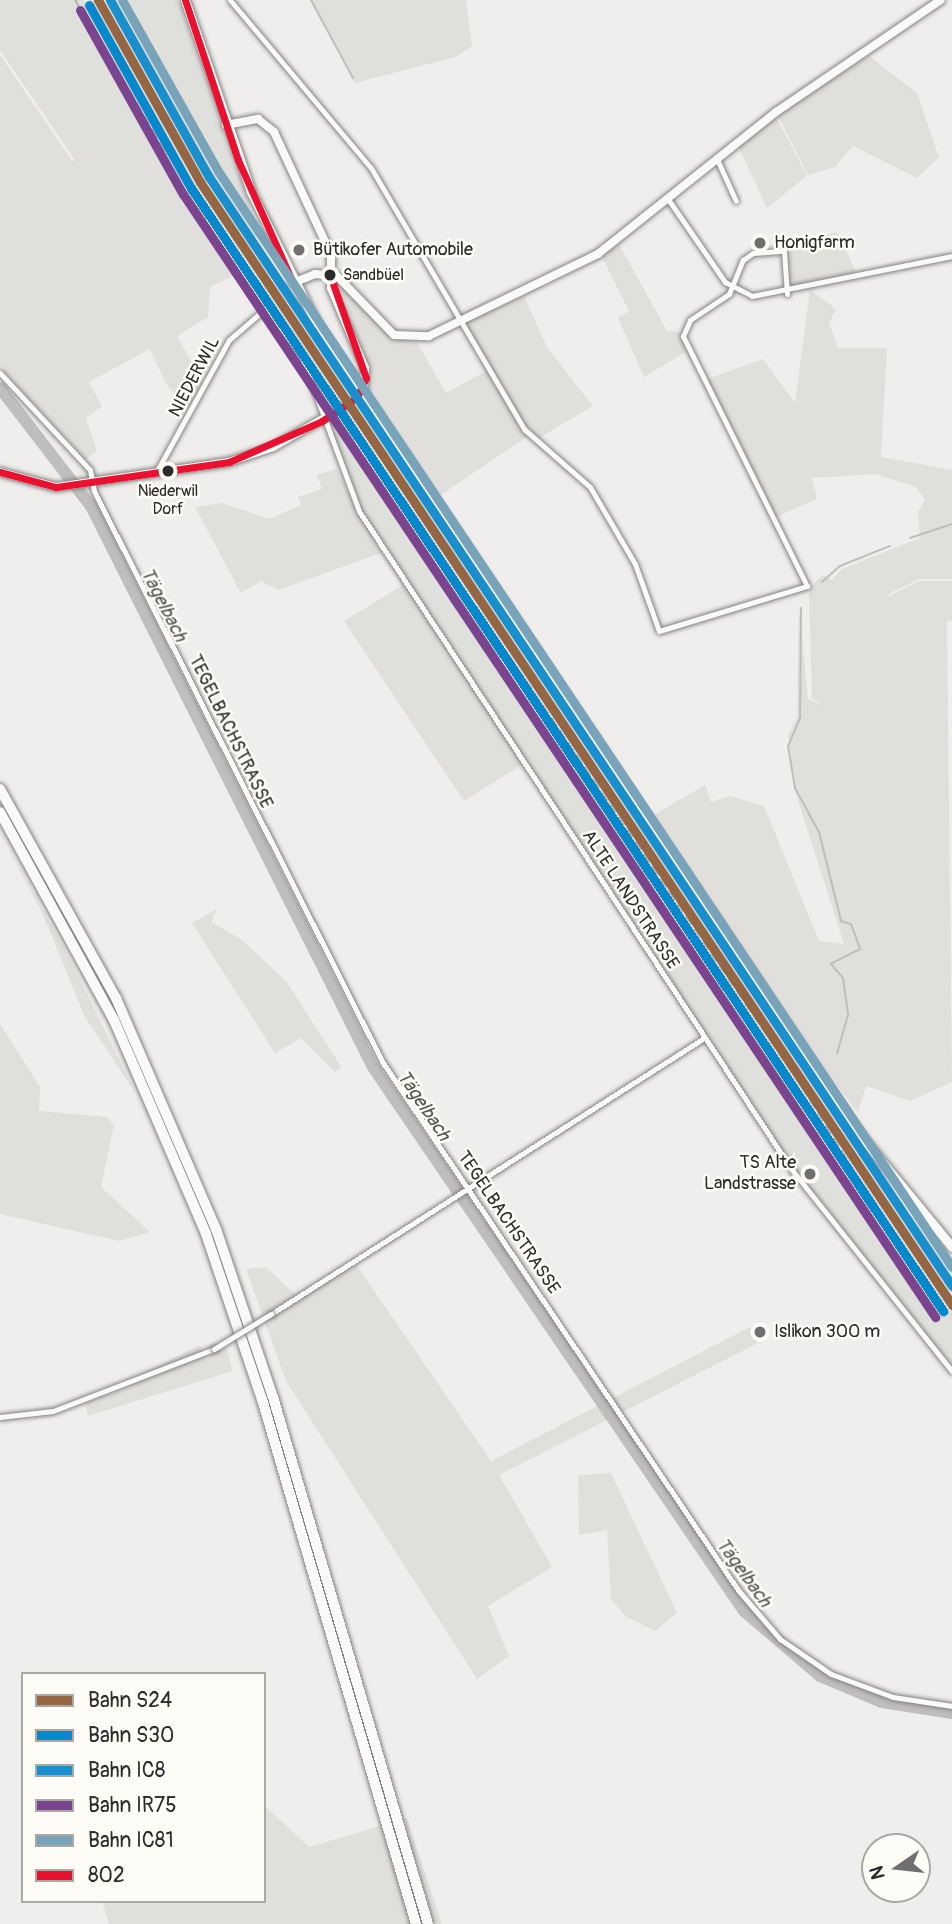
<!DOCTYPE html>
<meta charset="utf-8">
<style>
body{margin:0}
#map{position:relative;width:952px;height:1924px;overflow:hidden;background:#efeeec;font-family:Pangolin,sans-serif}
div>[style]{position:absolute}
.built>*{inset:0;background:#dfdfdc}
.green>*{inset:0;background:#e0dfdc}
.stream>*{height:2px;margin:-1px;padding:0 1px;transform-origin:1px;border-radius:1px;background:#bfbebc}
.river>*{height:12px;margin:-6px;padding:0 6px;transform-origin:6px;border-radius:6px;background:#bfbebc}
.secondary-tunnel>*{height:8px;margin-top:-4px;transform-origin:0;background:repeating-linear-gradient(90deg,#c8c7c5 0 8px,transparent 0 12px)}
.roads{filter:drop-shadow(0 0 2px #838382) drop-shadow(0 0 2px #838382)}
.street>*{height:5px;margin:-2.5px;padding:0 2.5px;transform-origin:2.5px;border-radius:2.5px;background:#f9f9f7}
.secondary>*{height:8px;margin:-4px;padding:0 4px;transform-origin:4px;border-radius:4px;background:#f9f9f7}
.primary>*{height:9px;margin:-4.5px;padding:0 4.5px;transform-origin:4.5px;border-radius:4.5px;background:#f9f9f7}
.highway>*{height:10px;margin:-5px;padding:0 5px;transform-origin:5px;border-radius:5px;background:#f9f9f7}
.rail>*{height:2px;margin-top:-1px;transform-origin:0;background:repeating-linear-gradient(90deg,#b3b2b0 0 10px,transparent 0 15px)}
.bridges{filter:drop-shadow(0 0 2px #838382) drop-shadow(0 0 2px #838382)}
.street-bridge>*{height:5px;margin:-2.5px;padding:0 2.5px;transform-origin:2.5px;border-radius:2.5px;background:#f9f9f7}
.bus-1>*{height:7px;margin:-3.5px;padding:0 3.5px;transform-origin:3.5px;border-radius:3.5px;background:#ea102f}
.rail-1>*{height:9px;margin:-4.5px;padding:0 4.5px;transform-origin:4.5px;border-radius:4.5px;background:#946644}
.rail-2>*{height:9px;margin:-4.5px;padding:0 4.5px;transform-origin:4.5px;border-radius:4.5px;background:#0588cc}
.rail-3>*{height:9px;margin:-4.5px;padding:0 4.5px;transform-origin:4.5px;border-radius:4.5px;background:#1a8fce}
.rail-4>*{height:9px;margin:-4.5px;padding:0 4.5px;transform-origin:4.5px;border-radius:4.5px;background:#7a448f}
.rail-5>*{height:9px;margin:-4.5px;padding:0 4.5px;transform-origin:4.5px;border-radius:4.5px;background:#79a3b9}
.dots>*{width:19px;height:19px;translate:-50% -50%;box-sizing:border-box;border:4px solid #fdfcf7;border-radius:50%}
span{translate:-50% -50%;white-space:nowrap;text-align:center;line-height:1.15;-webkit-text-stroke:5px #fdfcf7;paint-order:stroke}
.bus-label{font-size:16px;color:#2b2b2b}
.left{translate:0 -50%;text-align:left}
.poi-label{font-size:18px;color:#2b2b2b}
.right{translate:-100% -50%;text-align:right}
.street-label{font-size:18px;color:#2b2b2b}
.water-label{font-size:19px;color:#575756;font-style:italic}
.legend{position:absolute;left:21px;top:1672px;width:245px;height:231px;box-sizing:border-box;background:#fdfcf7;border:2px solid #a9a8a5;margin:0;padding:9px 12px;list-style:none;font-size:21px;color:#2b2b2b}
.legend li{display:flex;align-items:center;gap:14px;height:35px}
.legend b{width:35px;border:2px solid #a9a8a5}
.north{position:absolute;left:861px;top:1833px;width:70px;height:70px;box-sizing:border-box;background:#fdfcf7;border:2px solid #a9a8a5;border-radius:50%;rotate:256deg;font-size:19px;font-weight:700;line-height:28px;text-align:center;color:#2b2b2b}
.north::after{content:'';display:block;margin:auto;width:24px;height:32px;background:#706f6f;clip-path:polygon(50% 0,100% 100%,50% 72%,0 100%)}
</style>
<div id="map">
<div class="built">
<i style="clip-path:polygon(0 0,84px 0,144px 105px,92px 0,109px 0,154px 90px,172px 120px,110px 0,178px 0,261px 237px,246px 236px,894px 1198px,952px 1256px,952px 1371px,792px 1170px,523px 764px,464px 801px,344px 621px,403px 585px,350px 491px,301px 355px,147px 131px,75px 160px,0 50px)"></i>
</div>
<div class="green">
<i style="clip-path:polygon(311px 0,466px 0,472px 46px,455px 57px,355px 83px)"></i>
<i style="clip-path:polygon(0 55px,72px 161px,146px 131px,242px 272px,210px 287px,208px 317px,177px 336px,204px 384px,191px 411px,166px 384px,150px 349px,89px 382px,102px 406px,86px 418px,97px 451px,86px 459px,0 368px)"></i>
<i style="clip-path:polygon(869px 56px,917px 93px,939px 157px,917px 178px,853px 146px,835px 167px,808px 175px,776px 112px)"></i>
<i style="clip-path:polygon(775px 115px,807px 176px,767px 208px,737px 144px)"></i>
<i style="clip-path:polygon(837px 232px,858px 276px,788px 292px,784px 246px)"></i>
<i style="clip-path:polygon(619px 244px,667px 331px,681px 332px,686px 352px,644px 377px,618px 318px,629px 311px,601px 255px)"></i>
<i style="clip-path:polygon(341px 285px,392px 337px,417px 342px,446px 393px,488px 370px,528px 436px,438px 497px,367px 392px,371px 369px,336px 294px)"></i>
<i style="clip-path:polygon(810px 290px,836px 309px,829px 323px,838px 348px,887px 348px,881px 457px,952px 470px,952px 579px,919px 579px,890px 593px,887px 597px,919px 581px,952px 581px,952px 621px,947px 621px,952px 1082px,910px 1101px,866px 1086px,858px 1112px,807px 1048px,652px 816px,705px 785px,711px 802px,730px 796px,764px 806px,819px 941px,844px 944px,794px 788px,788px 735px,797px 717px,799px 607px,808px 699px,827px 708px,812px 699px,809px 589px,822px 575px,832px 580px,842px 569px,920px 538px,918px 512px,925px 500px,916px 487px,875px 474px,812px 478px,817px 499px,774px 518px,705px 380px,763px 359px,795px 403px)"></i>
<i style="clip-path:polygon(524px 296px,548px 349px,593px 406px,537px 439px,519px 420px,465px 322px)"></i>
<i style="clip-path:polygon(336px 469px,381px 553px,278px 590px,261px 581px,241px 593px,195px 507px,222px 503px,270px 519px,301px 505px,298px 497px,322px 489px,317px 475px)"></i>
<i style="clip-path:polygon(0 834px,68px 955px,135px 1092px,85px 1017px,40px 908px)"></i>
<i style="clip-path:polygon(217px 909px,211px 922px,241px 939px,286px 981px,342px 1068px,335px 1072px,301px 1038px,275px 1053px,192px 923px)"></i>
<i style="clip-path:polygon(0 1024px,40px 1087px,39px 1111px,107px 1117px,114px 1125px,101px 1187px,150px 1232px,119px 1241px,0 1214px)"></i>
<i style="clip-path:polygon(353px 1260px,491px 1461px,750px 1327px,758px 1343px,499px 1475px,552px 1567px,488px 1606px,509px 1656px,477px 1679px,286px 1381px,246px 1269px,266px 1267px,297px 1296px)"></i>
<i style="clip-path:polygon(200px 1345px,205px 1360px,226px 1347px,233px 1371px,88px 1416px,85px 1403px,131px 1387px,138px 1376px)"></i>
<i style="clip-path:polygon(611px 1473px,677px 1613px,655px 1631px,625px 1616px,611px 1599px,607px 1530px,579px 1535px,578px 1475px)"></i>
<i style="clip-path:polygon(264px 1805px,309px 1847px,407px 1818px,442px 1924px,109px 1924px,102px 1901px,264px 1901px)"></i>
</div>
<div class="stream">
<i style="left:311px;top:0;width:89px;rotate:61.7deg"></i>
<i style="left:910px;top:538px;width:44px;rotate:-18.4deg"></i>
<i style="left:822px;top:582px;width:24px;rotate:-42deg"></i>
<i style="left:840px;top:566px;width:54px;rotate:-21.8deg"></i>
<i style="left:801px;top:608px;width:110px;rotate:90.5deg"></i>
<i style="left:800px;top:718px;width:30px;rotate:113deg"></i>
<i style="left:788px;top:746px;width:43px;rotate:80.5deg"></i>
<i style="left:795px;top:788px;width:50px;rotate:61.4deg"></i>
<i style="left:819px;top:832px;width:92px;rotate:76.1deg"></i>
<i style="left:841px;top:921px;width:10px;rotate:17deg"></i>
<i style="left:851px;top:924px;width:27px;rotate:70deg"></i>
<i style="left:860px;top:949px;width:33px;rotate:153deg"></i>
<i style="left:831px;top:964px;width:18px;rotate:49deg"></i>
<i style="left:843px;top:978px;width:37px;rotate:82deg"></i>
<i style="left:848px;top:1015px;width:40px;rotate:106deg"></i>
</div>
<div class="river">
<i style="left:0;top:388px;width:149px;rotate:52.4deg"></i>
<i style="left:91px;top:506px;width:628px;rotate:63.31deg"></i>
<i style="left:373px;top:1067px;width:658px;rotate:55.71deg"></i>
<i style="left:744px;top:1611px;width:100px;rotate:40.5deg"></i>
<i style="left:820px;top:1676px;width:67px;rotate:22.8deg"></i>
<i style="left:882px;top:1702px;width:71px;rotate:8.9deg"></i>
</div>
<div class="secondary-tunnel">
<i style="left:342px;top:408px;width:30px;rotate:-42deg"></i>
</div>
<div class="roads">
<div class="street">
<i style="left:230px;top:0;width:219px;rotate:50deg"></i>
<i style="left:371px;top:168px;width:303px;rotate:59.6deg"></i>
<i style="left:524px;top:429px;width:88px;rotate:41.3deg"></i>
<i style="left:590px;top:487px;width:89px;rotate:59.7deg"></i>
<i style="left:635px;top:564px;width:71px;rotate:70.3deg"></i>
<i style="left:659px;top:631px;width:155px;rotate:-16.9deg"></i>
<i style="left:807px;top:586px;width:279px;rotate:-116.4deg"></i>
<i style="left:683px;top:336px;width:17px;rotate:-66deg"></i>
<i style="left:690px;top:320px;width:47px;rotate:-33.7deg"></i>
<i style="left:729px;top:294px;width:37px;rotate:-68deg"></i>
<i style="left:743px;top:260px;width:12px;rotate:-35deg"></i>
<i style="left:753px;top:253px;width:31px;rotate:-4deg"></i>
<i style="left:784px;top:251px;width:43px;rotate:86deg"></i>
<i style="left:716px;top:157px;width:48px;rotate:65.6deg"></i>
<i style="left:668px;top:199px;width:101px;rotate:55.5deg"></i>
<i style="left:725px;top:282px;width:30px;rotate:27deg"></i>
<i style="left:752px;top:296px;width:204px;rotate:-11.3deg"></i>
<i style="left:0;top:373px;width:132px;rotate:47.1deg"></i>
<i style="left:90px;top:470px;width:21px;rotate:79deg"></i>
<i style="left:94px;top:491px;width:641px;rotate:63.2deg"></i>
<i style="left:383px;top:1063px;width:635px;rotate:56.03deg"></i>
<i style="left:738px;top:1590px;width:65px;rotate:49.4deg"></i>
<i style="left:780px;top:1639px;width:62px;rotate:34.5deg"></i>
<i style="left:831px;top:1674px;width:66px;rotate:20.4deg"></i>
<i style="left:893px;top:1697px;width:60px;rotate:8.7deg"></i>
<i style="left:158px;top:469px;width:147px;rotate:-61.2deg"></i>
<i style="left:229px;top:340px;width:49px;rotate:-40.9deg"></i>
<i style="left:266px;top:308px;width:59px;rotate:53.3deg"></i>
<i style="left:301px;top:355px;width:166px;rotate:69.6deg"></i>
<i style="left:359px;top:511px;width:789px;rotate:56.69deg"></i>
<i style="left:792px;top:1170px;width:257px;rotate:51.5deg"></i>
<i style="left:271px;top:1314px;width:513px;rotate:-32.51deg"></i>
<i style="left:0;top:1417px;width:53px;rotate:-6.5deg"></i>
<i style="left:53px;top:1411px;width:173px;rotate:-21.1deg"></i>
</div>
<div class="secondary">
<i style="left:226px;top:125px;width:33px;rotate:-11deg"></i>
<i style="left:258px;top:119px;width:21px;rotate:39deg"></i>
<i style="left:274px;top:132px;width:135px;rotate:65deg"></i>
<i style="left:331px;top:254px;width:34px;rotate:90deg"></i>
<i style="left:331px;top:288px;width:87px;rotate:67deg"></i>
<i style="left:365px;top:368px;width:20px;rotate:93deg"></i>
<i style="left:293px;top:283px;width:24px;rotate:-22deg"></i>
<i style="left:315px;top:274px;width:22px;rotate:5deg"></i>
<i style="left:337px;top:276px;width:82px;rotate:46deg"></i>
<i style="left:394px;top:335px;width:35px;rotate:2deg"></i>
<i style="left:429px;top:336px;width:188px;rotate:-25.9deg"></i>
<i style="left:598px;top:254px;width:228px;rotate:-38.6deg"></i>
<i style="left:776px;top:112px;width:199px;rotate:-34.2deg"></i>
<i style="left:0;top:472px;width:58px;rotate:15deg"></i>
<i style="left:56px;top:487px;width:175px;rotate:-8.2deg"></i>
<i style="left:229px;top:462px;width:46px;rotate:-18.8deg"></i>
<i style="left:273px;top:447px;width:79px;rotate:-29.5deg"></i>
</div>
<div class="primary">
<i style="left:185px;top:0;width:203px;rotate:71deg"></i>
<i style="left:251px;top:192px;width:157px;rotate:63.6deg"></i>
<i style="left:321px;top:333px;width:952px;rotate:56.18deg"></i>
<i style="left:851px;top:1124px;width:159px;rotate:50.6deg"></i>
</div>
<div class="highway">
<i style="left:0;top:789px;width:239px;rotate:61deg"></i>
<i style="left:116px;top:998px;width:252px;rotate:66.6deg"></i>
<i style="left:216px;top:1229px;width:177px;rotate:71.3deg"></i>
<i style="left:273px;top:1397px;width:549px;rotate:73.61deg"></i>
<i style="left:0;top:812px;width:237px;rotate:61.3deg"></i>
<i style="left:114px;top:1020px;width:233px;rotate:66.7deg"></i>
<i style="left:206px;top:1234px;width:174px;rotate:71.3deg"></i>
<i style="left:262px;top:1399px;width:547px;rotate:73.65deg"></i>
</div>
</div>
<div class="rail">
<i style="left:75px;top:0;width:171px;rotate:59.1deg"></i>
<i style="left:163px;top:147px;width:1137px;rotate:55.79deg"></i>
<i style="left:802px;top:1087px;width:126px;rotate:58.3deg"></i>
</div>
<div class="bridges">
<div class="street-bridge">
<i style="left:214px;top:1349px;width:67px;rotate:-31.6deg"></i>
</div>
</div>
<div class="bus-1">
<i style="left:185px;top:0;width:169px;rotate:71.7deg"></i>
<i style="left:238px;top:160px;width:135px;rotate:65.9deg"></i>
<i style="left:0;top:472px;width:58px;rotate:15deg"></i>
<i style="left:56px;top:487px;width:175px;rotate:-8.2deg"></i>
<i style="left:229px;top:462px;width:102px;rotate:-23.8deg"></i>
<i style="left:322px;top:421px;width:42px;rotate:-34.4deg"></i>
<i style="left:357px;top:397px;width:21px;rotate:-65deg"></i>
<i style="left:366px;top:378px;width:109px;rotate:-109.3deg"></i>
</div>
<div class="rail-1">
<i style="left:98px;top:0;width:209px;rotate:60.7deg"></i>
<i style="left:200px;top:182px;width:1352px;rotate:56.19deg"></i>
</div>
<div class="rail-2">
<i style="left:89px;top:5px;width:210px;rotate:60.9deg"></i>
<i style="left:191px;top:188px;width:1352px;rotate:56.19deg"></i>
</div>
<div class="rail-3">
<i style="left:110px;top:0;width:203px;rotate:60.8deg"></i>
<i style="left:209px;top:177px;width:1335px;rotate:56.18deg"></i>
</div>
<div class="rail-4">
<i style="left:80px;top:10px;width:211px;rotate:60.8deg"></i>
<i style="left:183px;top:194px;width:1352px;rotate:56.19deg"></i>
</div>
<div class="rail-5">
<i style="left:122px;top:0;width:196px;rotate:60.7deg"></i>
<i style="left:218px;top:171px;width:1319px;rotate:56.19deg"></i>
</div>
<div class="dots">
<i style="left:760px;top:243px;background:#706f6f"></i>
<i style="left:299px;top:250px;background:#706f6f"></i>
<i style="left:330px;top:275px;background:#2b2b2b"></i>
<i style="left:168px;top:471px;background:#2b2b2b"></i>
<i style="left:810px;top:1174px;background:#706f6f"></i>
<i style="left:760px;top:1332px;background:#706f6f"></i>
</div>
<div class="bus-label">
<span class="left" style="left:343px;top:275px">Sandbüel</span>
<span style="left:168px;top:500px">Niederwil<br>Dorf</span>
</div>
<div class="poi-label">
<span class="left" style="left:774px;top:243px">Honigfarm</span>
<span class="left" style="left:313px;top:250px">Bütikofer Automobile</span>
<span class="right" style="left:796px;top:1174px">TS Alte<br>Landstrasse</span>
<span class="left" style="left:774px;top:1332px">Islikon 300 m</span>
</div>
<div class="street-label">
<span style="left:195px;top:377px;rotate:-62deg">NIEDERWIL</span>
<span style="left:230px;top:732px;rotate:64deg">TEGELBACHSTRASSE</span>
<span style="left:630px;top:900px;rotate:57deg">ALTE LANDSTRASSE</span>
<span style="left:508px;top:1223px;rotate:56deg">TEGELBACHSTRASSE</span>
</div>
<div class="water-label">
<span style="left:163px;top:605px;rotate:63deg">Tägelbach</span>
<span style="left:423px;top:1106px;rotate:56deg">Tägelbach</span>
<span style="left:743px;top:1573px;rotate:54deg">Tägelbach</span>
</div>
<ul class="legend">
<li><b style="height:9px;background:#946644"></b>Bahn S24</li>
<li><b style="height:9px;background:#0588cc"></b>Bahn S30</li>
<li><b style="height:9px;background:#1a8fce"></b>Bahn IC8</li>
<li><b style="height:9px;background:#7a448f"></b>Bahn IR75</li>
<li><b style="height:9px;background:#79a3b9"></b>Bahn IC81</li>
<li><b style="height:9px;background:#ea102f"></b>802</li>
</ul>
<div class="north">N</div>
</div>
